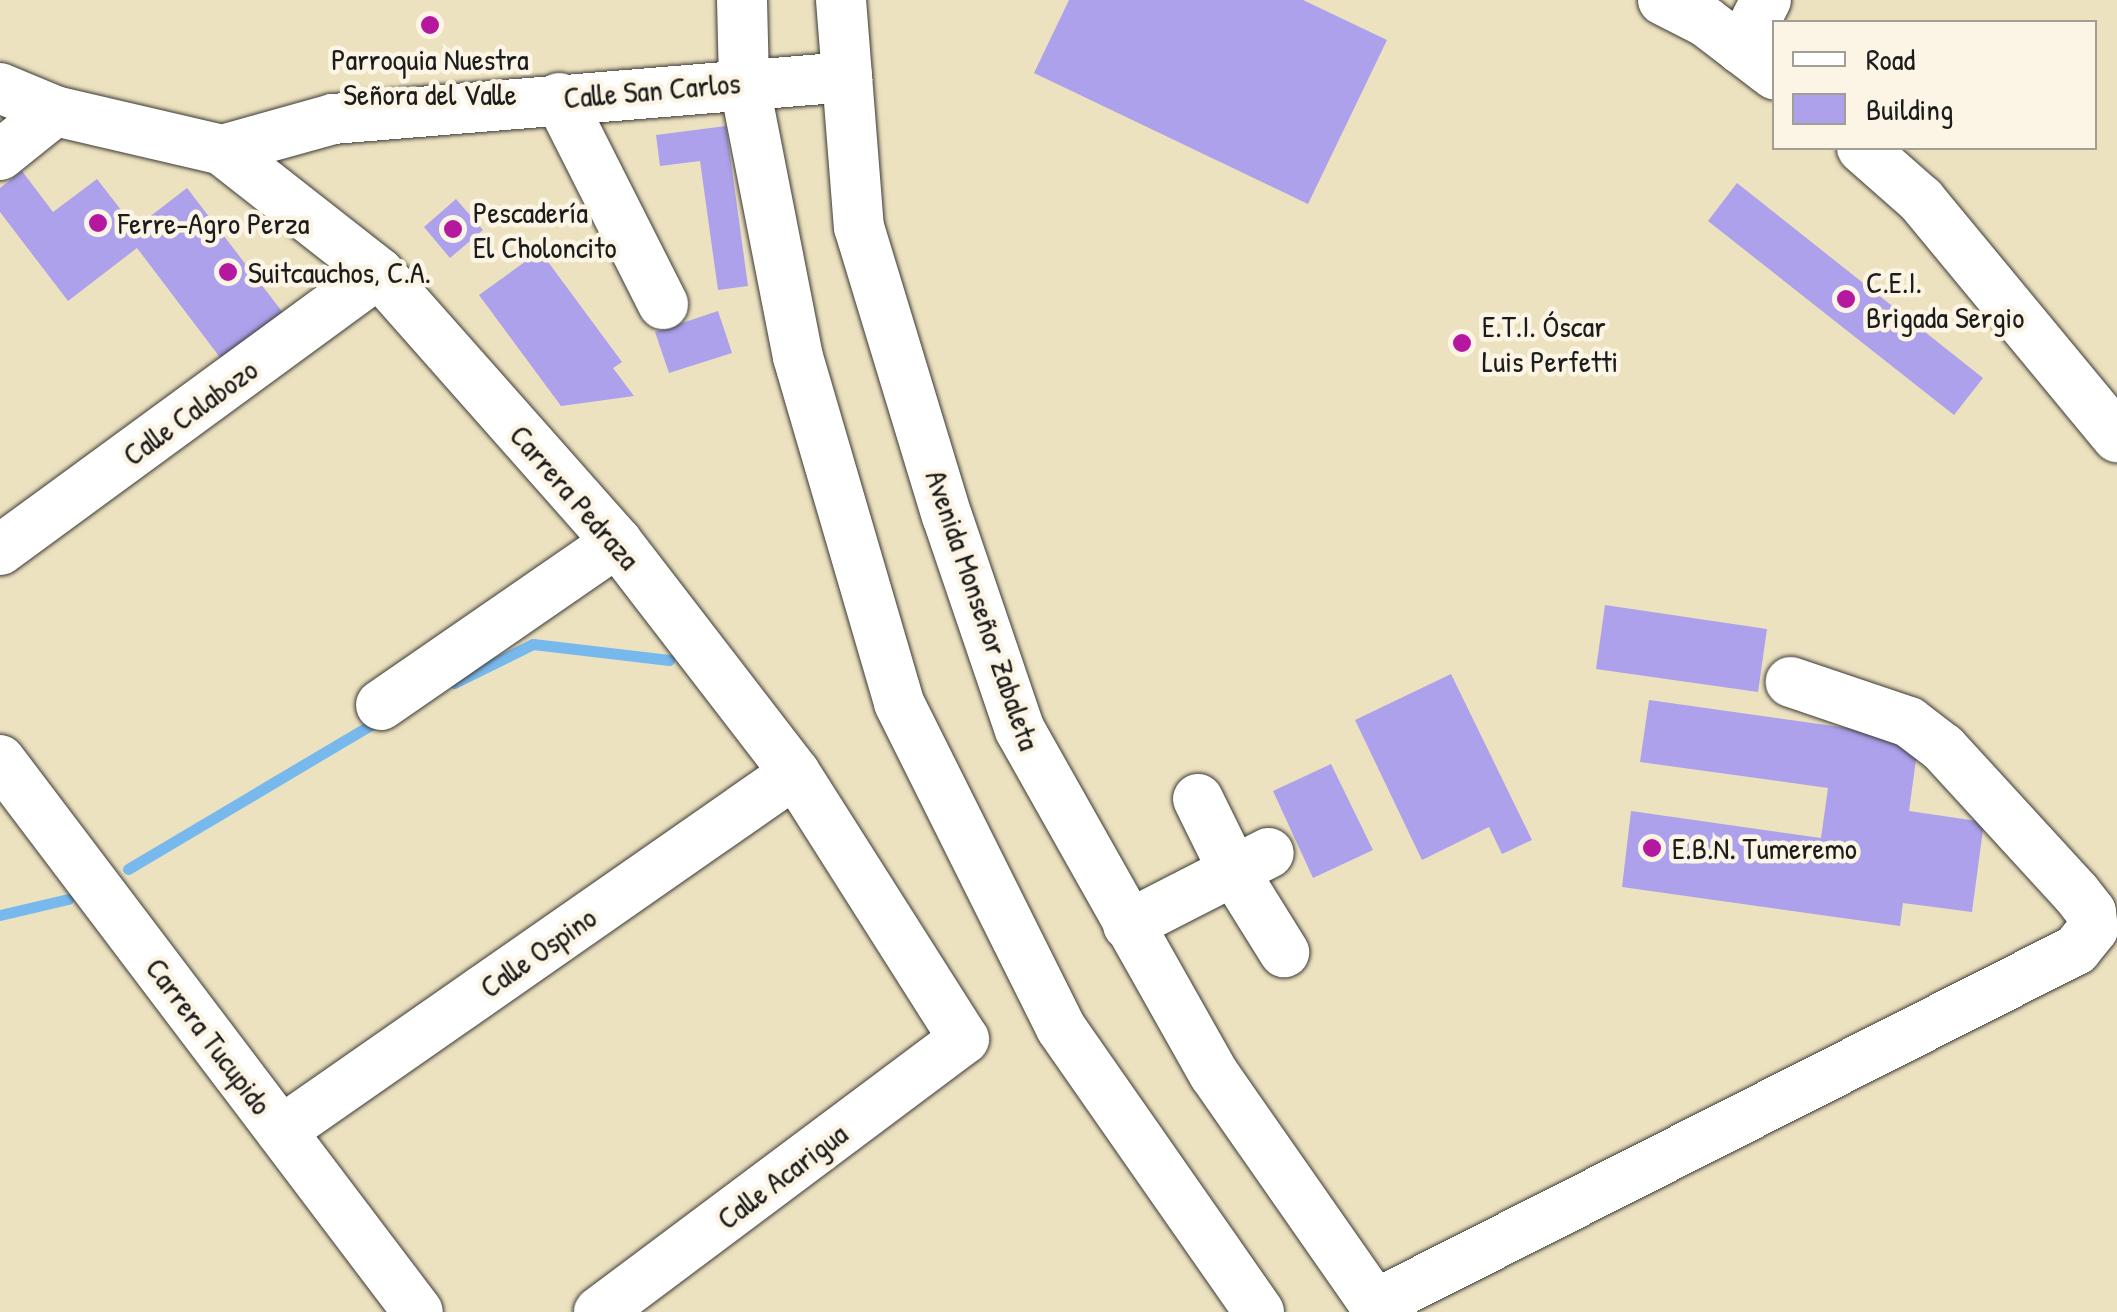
<!DOCTYPE html>
<meta charset="utf-8">
<style>
body{margin:0}
#map{position:relative;width:2117px;height:1312px;overflow:hidden;background:#ede2c0;font-family:"Patrick Hand",sans-serif}
div>[style]{position:absolute}
.stream>*{height:11px;margin:-5.5px;padding:0 5.5px;transform-origin:5.5px;border-radius:5.5px;background:#78b9ed}
.building>*{inset:0;background:#aca1ea}
.roads{filter:drop-shadow(0 0 2px #3b3a35) drop-shadow(0 0 2px #3b3a35)}
.minor>*{height:50px;margin:-25px;padding:0 25px;transform-origin:25px;border-radius:25px;background:#fff}
.dots>*{width:28px;height:28px;translate:-50% -50%;box-sizing:border-box;border:5px solid #fcf5e5;border-radius:50%}
span{translate:-50% -50%;white-space:nowrap;text-align:center;line-height:1.15;-webkit-text-stroke:9px #fcf5e5;paint-order:stroke}
.poi-label{font-size:30px;color:#1c1c1c}
.left{translate:0 -50%;text-align:left}
.street-label{font-size:30px;color:#1c1c1c}
.legend{position:absolute;left:1772px;top:20px;width:325px;height:130px;box-sizing:border-box;background:#fcf5e5;border:2px solid #a29e95;margin:0;padding:12px 18px;list-style:none;font-size:30px;color:#1c1c1c}
.legend li{display:flex;align-items:center;gap:20px;height:50px}
.legend b{width:50px;border:2px solid #a29e95}
</style>
<div id="map">
<div class="stream">
<i style="left:454px;top:683px;width:88px;rotate:-26.3deg"></i>
<i style="left:533px;top:644px;width:137px;rotate:6.7deg"></i>
<i style="left:128px;top:869px;width:292px;rotate:-30.7deg"></i>
<i style="left:0;top:915px;width:70px;rotate:-13.2deg"></i>
</div>
<div class="building">
<i style="clip-path:polygon(1069px 0,1303px 0,1387px 40px,1308px 204px,1034px 73px)"></i>
<i style="clip-path:polygon(726px 126px,748px 286px,718px 290px,700px 161px,660px 166px,656px 135px)"></i>
<i style="clip-path:polygon(22px 171px,53px 212px,97px 179px,135px 228px,187px 188px,287px 318px,225px 364px,137px 248px,68px 301px,0 212px,0 188px)"></i>
<i style="clip-path:polygon(1737px 183px,1983px 378px,1954px 415px,1708px 221px)"></i>
<i style="clip-path:polygon(456px 199px,483px 230px,450px 258px,424px 227px)"></i>
<i style="clip-path:polygon(540px 251px,622px 362px,613px 368px,634px 396px,561px 406px,479px 295px)"></i>
<i style="clip-path:polygon(718px 311px,732px 353px,669px 373px,655px 332px)"></i>
<i style="clip-path:polygon(1605px 605px,1767px 629px,1758px 692px,1596px 669px)"></i>
<i style="clip-path:polygon(1451px 674px,1532px 840px,1502px 854px,1489px 827px,1422px 860px,1355px 720px)"></i>
<i style="clip-path:polygon(1649px 700px,1919px 738px,1909px 811px,1984px 822px,1972px 912px,1903px 903px,1900px 926px,1622px 887px,1631px 811px,1821px 838px,1828px 788px,1640px 762px)"></i>
<i style="clip-path:polygon(1331px 764px,1373px 850px,1313px 878px,1273px 791px)"></i>
</div>
<div class="roads">
<div class="minor">
<i style="left:742px;top:0;width:82px;rotate:88.6deg"></i>
<i style="left:744px;top:82px;width:280px;rotate:78.9deg"></i>
<i style="left:798px;top:357px;width:360px;rotate:73.7deg"></i>
<i style="left:899px;top:703px;width:363px;rotate:63.5deg"></i>
<i style="left:1061px;top:1028px;width:346px;rotate:55.1deg"></i>
<i style="left:841px;top:0;width:228px;rotate:85.5deg"></i>
<i style="left:859px;top:227px;width:302px;rotate:73.1deg"></i>
<i style="left:947px;top:516px;width:226px;rotate:71.2deg"></i>
<i style="left:1020px;top:730px;width:395px;rotate:60.6deg"></i>
<i style="left:1214px;top:1074px;width:290px;rotate:55.1deg"></i>
<i style="left:1663px;top:0;width:48px;rotate:27.1deg"></i>
<i style="left:1706px;top:22px;width:86px;rotate:37.4deg"></i>
<i style="left:1741px;top:49px;width:55px;rotate:-63deg"></i>
<i style="left:0;top:88px;width:60px;rotate:22.7deg"></i>
<i style="left:55px;top:111px;width:171px;rotate:13.1deg"></i>
<i style="left:222px;top:150px;width:199px;rotate:38.1deg"></i>
<i style="left:379px;top:273px;width:359px;rotate:48.5deg"></i>
<i style="left:617px;top:542px;width:292px;rotate:52.4deg"></i>
<i style="left:795px;top:773px;width:315px;rotate:57.6deg"></i>
<i style="left:964px;top:1039px;width:456px;rotate:143.2deg"></i>
<i style="left:559px;top:98px;width:231px;rotate:63.2deg"></i>
<i style="left:1862px;top:148px;width:79px;rotate:41.4deg"></i>
<i style="left:1921px;top:200px;width:308px;rotate:50.4deg"></i>
<i style="left:222px;top:150px;width:115px;rotate:-15.6deg"></i>
<i style="left:333px;top:119px;width:516px;rotate:-4.67deg"></i>
<i style="left:0;top:155px;width:70px;rotate:-38.7deg"></i>
<i style="left:0;top:550px;width:469px;rotate:-36.2deg"></i>
<i style="left:381px;top:705px;width:287px;rotate:-34.6deg"></i>
<i style="left:0;top:760px;width:692px;rotate:52.87deg"></i>
<i style="left:1198px;top:799px;width:79px;rotate:63.8deg"></i>
<i style="left:1233px;top:870px;width:97px;rotate:58.1deg"></i>
<i style="left:1128px;top:925px;width:158px;rotate:-27.1deg"></i>
<i style="left:281px;top:1131px;width:626px;rotate:-34.86deg"></i>
<i style="left:1374px;top:1305px;width:787px;rotate:-26.83deg"></i>
<i style="left:2076px;top:950px;width:27px;rotate:-51deg"></i>
<i style="left:2093px;top:929px;width:17px;rotate:-97deg"></i>
<i style="left:2091px;top:912px;width:24px;rotate:-128deg"></i>
<i style="left:2076px;top:893px;width:197px;rotate:-132.5deg"></i>
<i style="left:1943px;top:748px;width:43px;rotate:-142.6deg"></i>
<i style="left:1909px;top:722px;width:125px;rotate:-161.3deg"></i>
</div>
</div>
<div class="dots">
<i style="left:430px;top:25px;background:#b5179e"></i>
<i style="left:98px;top:223px;background:#b5179e"></i>
<i style="left:453px;top:229px;background:#b5179e"></i>
<i style="left:228px;top:272px;background:#b5179e"></i>
<i style="left:1846px;top:299px;background:#b5179e"></i>
<i style="left:1462px;top:343px;background:#b5179e"></i>
<i style="left:1652px;top:848px;background:#b5179e"></i>
</div>
<div class="poi-label">
<span style="left:430px;top:76px">Parroquia Nuestra<br>Señora del Valle</span>
<span class="left" style="left:473px;top:229px">Pescadería<br>El Choloncito</span>
<span class="left" style="left:118px;top:223px">Ferre-Agro Perza</span>
<span class="left" style="left:248px;top:272px">Suitcauchos, C.A.</span>
<span class="left" style="left:1866px;top:299px">C.E.I.<br>Brigada Sergio</span>
<span class="left" style="left:1482px;top:343px">E.T.I. Óscar<br>Luis Perfetti</span>
<span class="left" style="left:1672px;top:848px">E.B.N. Tumeremo</span>
</div>
<div class="street-label">
<span style="left:652px;top:90px;rotate:-5deg">Calle San Carlos</span>
<span style="left:190px;top:412px;rotate:-36deg">Calle Calabozo</span>
<span style="left:575px;top:497px;rotate:49deg">Carrera Pedraza</span>
<span style="left:983px;top:610px;rotate:71deg">Avenida Monseñor Zabaleta</span>
<span style="left:538px;top:952px;rotate:-35deg">Calle Ospino</span>
<span style="left:209px;top:1036px;rotate:53deg">Carrera Tucupido</span>
<span style="left:782px;top:1176px;rotate:-37deg">Calle Acarigua</span>
</div>
<ul class="legend">
<li><b style="height:12px;background:#fff"></b>Road</li>
<li><b style="height:28px;background:#aca1ea"></b>Building</li>
</ul>
</div>
